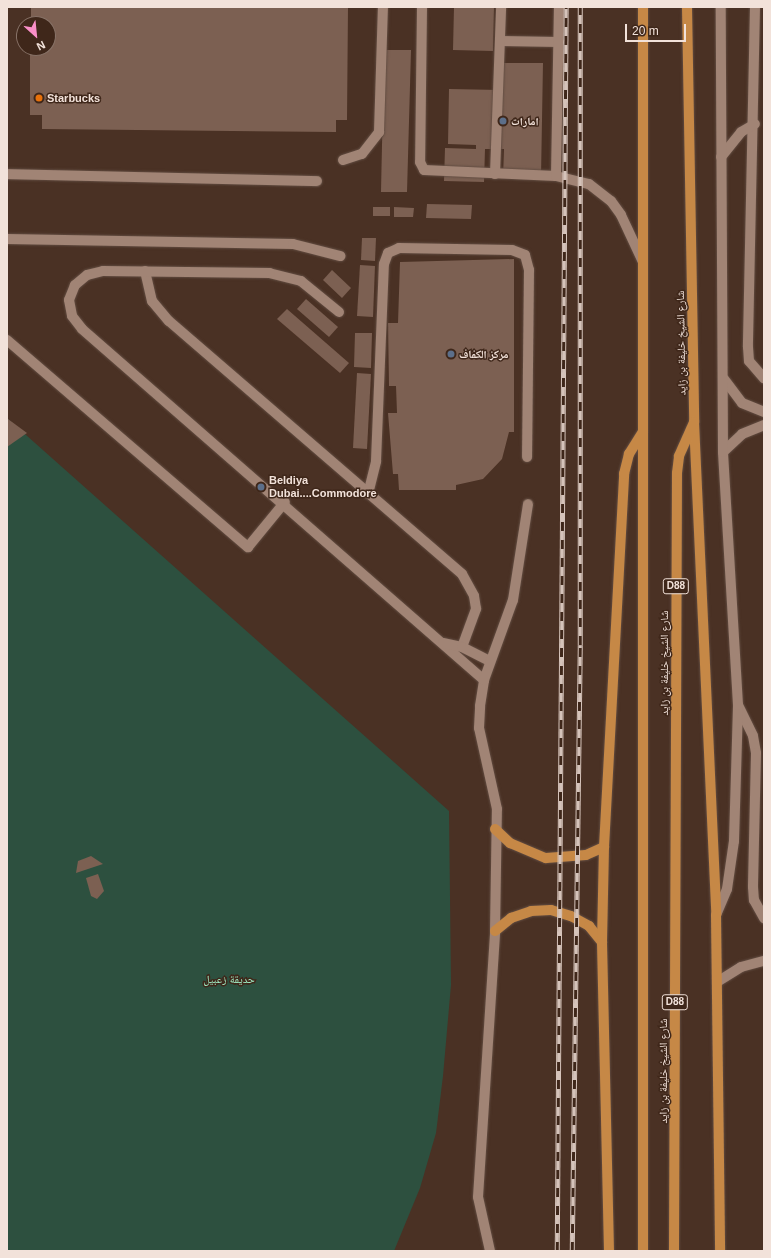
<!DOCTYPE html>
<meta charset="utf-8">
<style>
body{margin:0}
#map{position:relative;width:771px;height:1258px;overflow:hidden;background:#4a3124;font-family:Helvetica,"Noto Naskh Arabic",sans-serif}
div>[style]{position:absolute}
.green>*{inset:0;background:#2d503f}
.building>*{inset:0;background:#7c6052}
.roads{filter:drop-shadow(0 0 1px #624d42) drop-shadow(0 0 1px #624d42)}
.minor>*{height:10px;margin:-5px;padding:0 5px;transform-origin:5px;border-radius:5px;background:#a18475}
.major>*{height:10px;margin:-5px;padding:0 5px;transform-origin:5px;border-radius:5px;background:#c68846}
.rail>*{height:4.5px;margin-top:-2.25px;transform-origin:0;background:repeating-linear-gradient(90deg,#3f271a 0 9px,#d5c3ba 0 18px);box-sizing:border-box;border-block:1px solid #d5c3ba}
.dots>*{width:11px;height:11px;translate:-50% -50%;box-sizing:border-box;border:2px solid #3f271a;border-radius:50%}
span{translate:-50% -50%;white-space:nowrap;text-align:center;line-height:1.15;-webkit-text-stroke:3px #3f271a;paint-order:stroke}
.shield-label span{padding:1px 3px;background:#3f271a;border:1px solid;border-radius:3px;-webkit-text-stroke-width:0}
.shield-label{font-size:10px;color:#f2e2da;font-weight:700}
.poi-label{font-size:11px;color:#f2e2da;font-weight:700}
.left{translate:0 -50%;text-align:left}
.street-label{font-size:11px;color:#f2e2da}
.park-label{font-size:11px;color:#a0eec6}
.frame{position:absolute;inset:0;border:8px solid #f2e2da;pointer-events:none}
.north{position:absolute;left:16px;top:16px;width:40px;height:40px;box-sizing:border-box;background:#3f271a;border:1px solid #877267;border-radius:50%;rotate:153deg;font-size:11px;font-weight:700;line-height:16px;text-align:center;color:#f2e2da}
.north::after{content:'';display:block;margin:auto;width:14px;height:18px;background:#fa8fc8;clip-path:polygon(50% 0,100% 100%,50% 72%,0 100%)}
.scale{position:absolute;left:625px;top:24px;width:61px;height:18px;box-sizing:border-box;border:2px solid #f2e2da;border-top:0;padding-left:5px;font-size:12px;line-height:14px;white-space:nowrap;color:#f2e2da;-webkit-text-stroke:3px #3f271a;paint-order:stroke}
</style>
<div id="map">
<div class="green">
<i style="clip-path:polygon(8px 419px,449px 811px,451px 985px,443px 1076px,436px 1133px,420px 1188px,394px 1251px,7px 1251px)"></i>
</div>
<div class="building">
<i style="clip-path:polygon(31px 7px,348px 7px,347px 120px,336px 120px,336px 132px,42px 129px,42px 115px,30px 115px,30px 48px,48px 48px,48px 24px,31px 24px)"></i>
<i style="clip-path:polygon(454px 7px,494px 7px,493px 51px,453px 50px)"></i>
<i style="clip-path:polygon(384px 50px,411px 50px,407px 192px,381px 192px)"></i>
<i style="clip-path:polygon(500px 63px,543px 63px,541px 177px,503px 177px,504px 149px,485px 149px,484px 182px,444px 181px,445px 148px,476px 149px,476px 145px,448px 144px,449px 89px,500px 90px)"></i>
<i style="clip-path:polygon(427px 204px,472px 205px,471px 219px,426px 218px)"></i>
<i style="clip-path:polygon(373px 207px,390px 207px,390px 216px,373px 216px)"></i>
<i style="clip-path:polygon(394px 207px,414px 208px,413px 217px,394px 217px)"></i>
<i style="clip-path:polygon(362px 238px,376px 238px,375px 261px,361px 260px)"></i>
<i style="clip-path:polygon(514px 259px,514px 432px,509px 432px,502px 459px,483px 479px,456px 485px,456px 490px,399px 490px,398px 474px,393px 474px,388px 413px,397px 413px,396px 386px,389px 386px,388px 323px,398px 323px,400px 262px)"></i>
<i style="clip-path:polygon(360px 265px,375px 266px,373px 317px,357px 316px)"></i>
<i style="clip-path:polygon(332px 270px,351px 288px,342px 298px,323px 280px)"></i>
<i style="clip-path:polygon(306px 299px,338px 327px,329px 337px,297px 309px)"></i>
<i style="clip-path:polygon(287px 309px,349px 363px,340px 373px,277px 319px)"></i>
<i style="clip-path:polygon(355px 333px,372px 333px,371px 368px,354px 367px)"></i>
<i style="clip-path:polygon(357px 373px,371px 374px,367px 449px,353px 448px)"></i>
<i style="clip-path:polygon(8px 419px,27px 433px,7px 447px,7px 419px)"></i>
<i style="clip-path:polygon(91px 856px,103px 864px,76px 873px,78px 861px)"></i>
<i style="clip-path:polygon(98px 874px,104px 891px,97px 899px,91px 896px,86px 878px)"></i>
</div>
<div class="roads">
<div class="minor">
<i style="left:422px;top:7px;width:155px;rotate:90.7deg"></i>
<i style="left:420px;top:162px;width:9px;rotate:63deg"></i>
<i style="left:424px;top:170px;width:132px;rotate:2.6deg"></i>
<i style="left:556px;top:176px;width:34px;rotate:14deg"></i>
<i style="left:589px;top:184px;width:28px;rotate:38deg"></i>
<i style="left:611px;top:201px;width:17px;rotate:54deg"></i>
<i style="left:621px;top:215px;width:52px;rotate:64.9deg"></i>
<i style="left:755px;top:7px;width:340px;rotate:91.2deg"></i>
<i style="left:748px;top:347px;width:14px;rotate:86deg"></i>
<i style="left:749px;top:361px;width:23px;rotate:49deg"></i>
<i style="left:501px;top:41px;width:58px;rotate:1deg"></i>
<i style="left:721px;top:157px;width:32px;rotate:-51deg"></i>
<i style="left:741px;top:132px;width:16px;rotate:-30deg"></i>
<i style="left:343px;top:160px;width:20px;rotate:-18deg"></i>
<i style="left:362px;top:154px;width:28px;rotate:-52deg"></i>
<i style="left:379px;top:132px;width:125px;rotate:-88.2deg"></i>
<i style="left:7px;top:174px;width:310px;rotate:1.3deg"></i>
<i style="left:495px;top:174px;width:167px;rotate:-87.9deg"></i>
<i style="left:556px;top:176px;width:169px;rotate:-89deg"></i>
<i style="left:7px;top:239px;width:286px;rotate:1deg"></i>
<i style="left:293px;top:244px;width:49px;rotate:14.3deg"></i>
<i style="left:145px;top:271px;width:31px;rotate:77deg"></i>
<i style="left:152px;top:301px;width:26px;rotate:50deg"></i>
<i style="left:169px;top:321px;width:387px;rotate:40.8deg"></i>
<i style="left:462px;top:574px;width:25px;rotate:61deg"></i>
<i style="left:474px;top:596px;width:13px;rotate:81deg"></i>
<i style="left:476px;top:609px;width:40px;rotate:110.2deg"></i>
<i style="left:339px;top:312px;width:49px;rotate:-140.8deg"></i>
<i style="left:301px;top:281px;width:32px;rotate:-166deg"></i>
<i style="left:270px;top:273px;width:167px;rotate:-179.3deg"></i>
<i style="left:103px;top:271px;width:16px;rotate:166deg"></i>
<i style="left:87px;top:275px;width:16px;rotate:140deg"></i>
<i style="left:75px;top:285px;width:16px;rotate:112deg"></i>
<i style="left:69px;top:300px;width:16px;rotate:79deg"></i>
<i style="left:72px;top:316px;width:16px;rotate:52deg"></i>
<i style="left:82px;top:329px;width:534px;rotate:41.13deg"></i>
<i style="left:7px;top:340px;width:318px;rotate:40.7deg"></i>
<i style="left:248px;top:547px;width:58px;rotate:-50.6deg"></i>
<i style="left:724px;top:379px;width:30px;rotate:53deg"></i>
<i style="left:742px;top:403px;width:24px;rotate:22deg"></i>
<i style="left:723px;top:452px;width:26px;rotate:-43deg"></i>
<i style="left:742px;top:434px;width:24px;rotate:-22deg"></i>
<i style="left:368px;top:494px;width:34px;rotate:-76deg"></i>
<i style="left:376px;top:461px;width:197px;rotate:-87.7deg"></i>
<i style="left:384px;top:264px;width:12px;rotate:-70deg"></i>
<i style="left:388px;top:253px;width:12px;rotate:-24deg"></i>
<i style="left:399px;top:248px;width:113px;rotate:1deg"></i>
<i style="left:512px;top:250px;width:14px;rotate:21deg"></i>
<i style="left:525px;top:255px;width:16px;rotate:75deg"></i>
<i style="left:529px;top:270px;width:187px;rotate:90.6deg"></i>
<i style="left:443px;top:643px;width:19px;rotate:12deg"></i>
<i style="left:462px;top:647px;width:31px;rotate:27deg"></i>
<i style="left:738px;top:705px;width:34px;rotate:64deg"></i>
<i style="left:753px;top:736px;width:17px;rotate:80deg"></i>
<i style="left:756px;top:753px;width:134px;rotate:91.3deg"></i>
<i style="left:753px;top:887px;width:13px;rotate:86deg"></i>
<i style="left:754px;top:900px;width:21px;rotate:61deg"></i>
<i style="left:716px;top:915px;width:28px;rotate:-67deg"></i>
<i style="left:727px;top:889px;width:49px;rotate:-81.7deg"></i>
<i style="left:734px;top:841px;width:136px;rotate:-88.3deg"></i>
<i style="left:738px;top:705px;width:253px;rotate:-93.4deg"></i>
<i style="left:723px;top:452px;width:445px;rotate:-90.3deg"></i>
<i style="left:717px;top:982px;width:28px;rotate:-32deg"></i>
<i style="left:741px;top:967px;width:24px;rotate:-15deg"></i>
<i style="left:490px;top:1251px;width:55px;rotate:-102.5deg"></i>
<i style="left:478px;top:1197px;width:267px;rotate:-86.3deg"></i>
<i style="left:495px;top:931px;width:122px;rotate:-89.1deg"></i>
<i style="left:497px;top:809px;width:83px;rotate:-102.5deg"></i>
<i style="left:479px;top:728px;width:22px;rotate:-87deg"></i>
<i style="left:480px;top:706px;width:26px;rotate:-81deg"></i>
<i style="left:484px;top:680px;width:85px;rotate:-70.1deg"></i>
<i style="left:513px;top:600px;width:97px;rotate:-81.1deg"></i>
</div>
<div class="major">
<i style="left:687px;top:7px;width:415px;rotate:89deg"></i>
<i style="left:694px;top:422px;width:493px;rotate:87.4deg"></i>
<i style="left:716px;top:915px;width:336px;rotate:89.3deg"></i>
<i style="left:495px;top:829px;width:21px;rotate:43deg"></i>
<i style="left:510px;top:843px;width:39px;rotate:23deg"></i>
<i style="left:546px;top:858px;width:40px;rotate:-4.3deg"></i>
<i style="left:586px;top:855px;width:20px;rotate:-24deg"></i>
<i style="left:495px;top:931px;width:21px;rotate:-39deg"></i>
<i style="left:511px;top:918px;width:21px;rotate:-19deg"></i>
<i style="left:531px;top:911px;width:20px;rotate:-3deg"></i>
<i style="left:551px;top:910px;width:21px;rotate:17deg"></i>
<i style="left:571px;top:916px;width:21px;rotate:29deg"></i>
<i style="left:589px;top:926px;width:21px;rotate:51deg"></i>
<i style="left:609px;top:1251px;width:309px;rotate:-91.3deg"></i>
<i style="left:602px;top:942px;width:95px;rotate:-88.8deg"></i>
<i style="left:604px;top:847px;width:374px;rotate:-86.9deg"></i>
<i style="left:624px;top:474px;width:21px;rotate:-76deg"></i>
<i style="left:629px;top:454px;width:26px;rotate:-58deg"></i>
<i style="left:643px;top:1251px;width:1244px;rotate:-90deg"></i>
<i style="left:674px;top:1251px;width:778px;rotate:-89.78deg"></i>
<i style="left:677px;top:473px;width:17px;rotate:-83deg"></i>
<i style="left:679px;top:456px;width:37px;rotate:-66deg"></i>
</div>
</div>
<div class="rail">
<i style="left:557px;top:1251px;width:1244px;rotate:-89.59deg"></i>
<i style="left:572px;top:1251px;width:606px;rotate:-89.24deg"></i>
<i style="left:580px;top:645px;width:638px;rotate:-90deg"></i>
</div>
<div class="dots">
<i style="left:39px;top:98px;background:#e8710a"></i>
<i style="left:503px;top:121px;background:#5c6f8a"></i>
<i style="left:451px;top:354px;background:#5c6f8a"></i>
<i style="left:261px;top:487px;background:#5c6f8a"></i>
</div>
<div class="shield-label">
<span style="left:676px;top:586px">D88</span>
<span style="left:675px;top:1002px">D88</span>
</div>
<div class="poi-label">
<span class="left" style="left:47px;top:98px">Starbucks</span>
<span class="left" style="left:511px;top:121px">امارات</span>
<span class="left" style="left:459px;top:354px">مركز الكفاف</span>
<span class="left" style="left:269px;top:487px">Beldiya<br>Dubai....Commodore</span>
</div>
<div class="street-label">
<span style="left:681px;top:343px;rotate:-91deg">شارع الشيخ خليفة بن زايد</span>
<span style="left:664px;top:663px;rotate:-90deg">شارع الشيخ خليفة بن زايد</span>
<span style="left:663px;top:1071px;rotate:-90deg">شارع الشيخ خليفة بن زايد</span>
</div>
<div class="park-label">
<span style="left:229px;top:979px">حديقة زعبيل</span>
</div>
<div class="frame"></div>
<div class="north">N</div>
<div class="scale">20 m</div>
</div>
